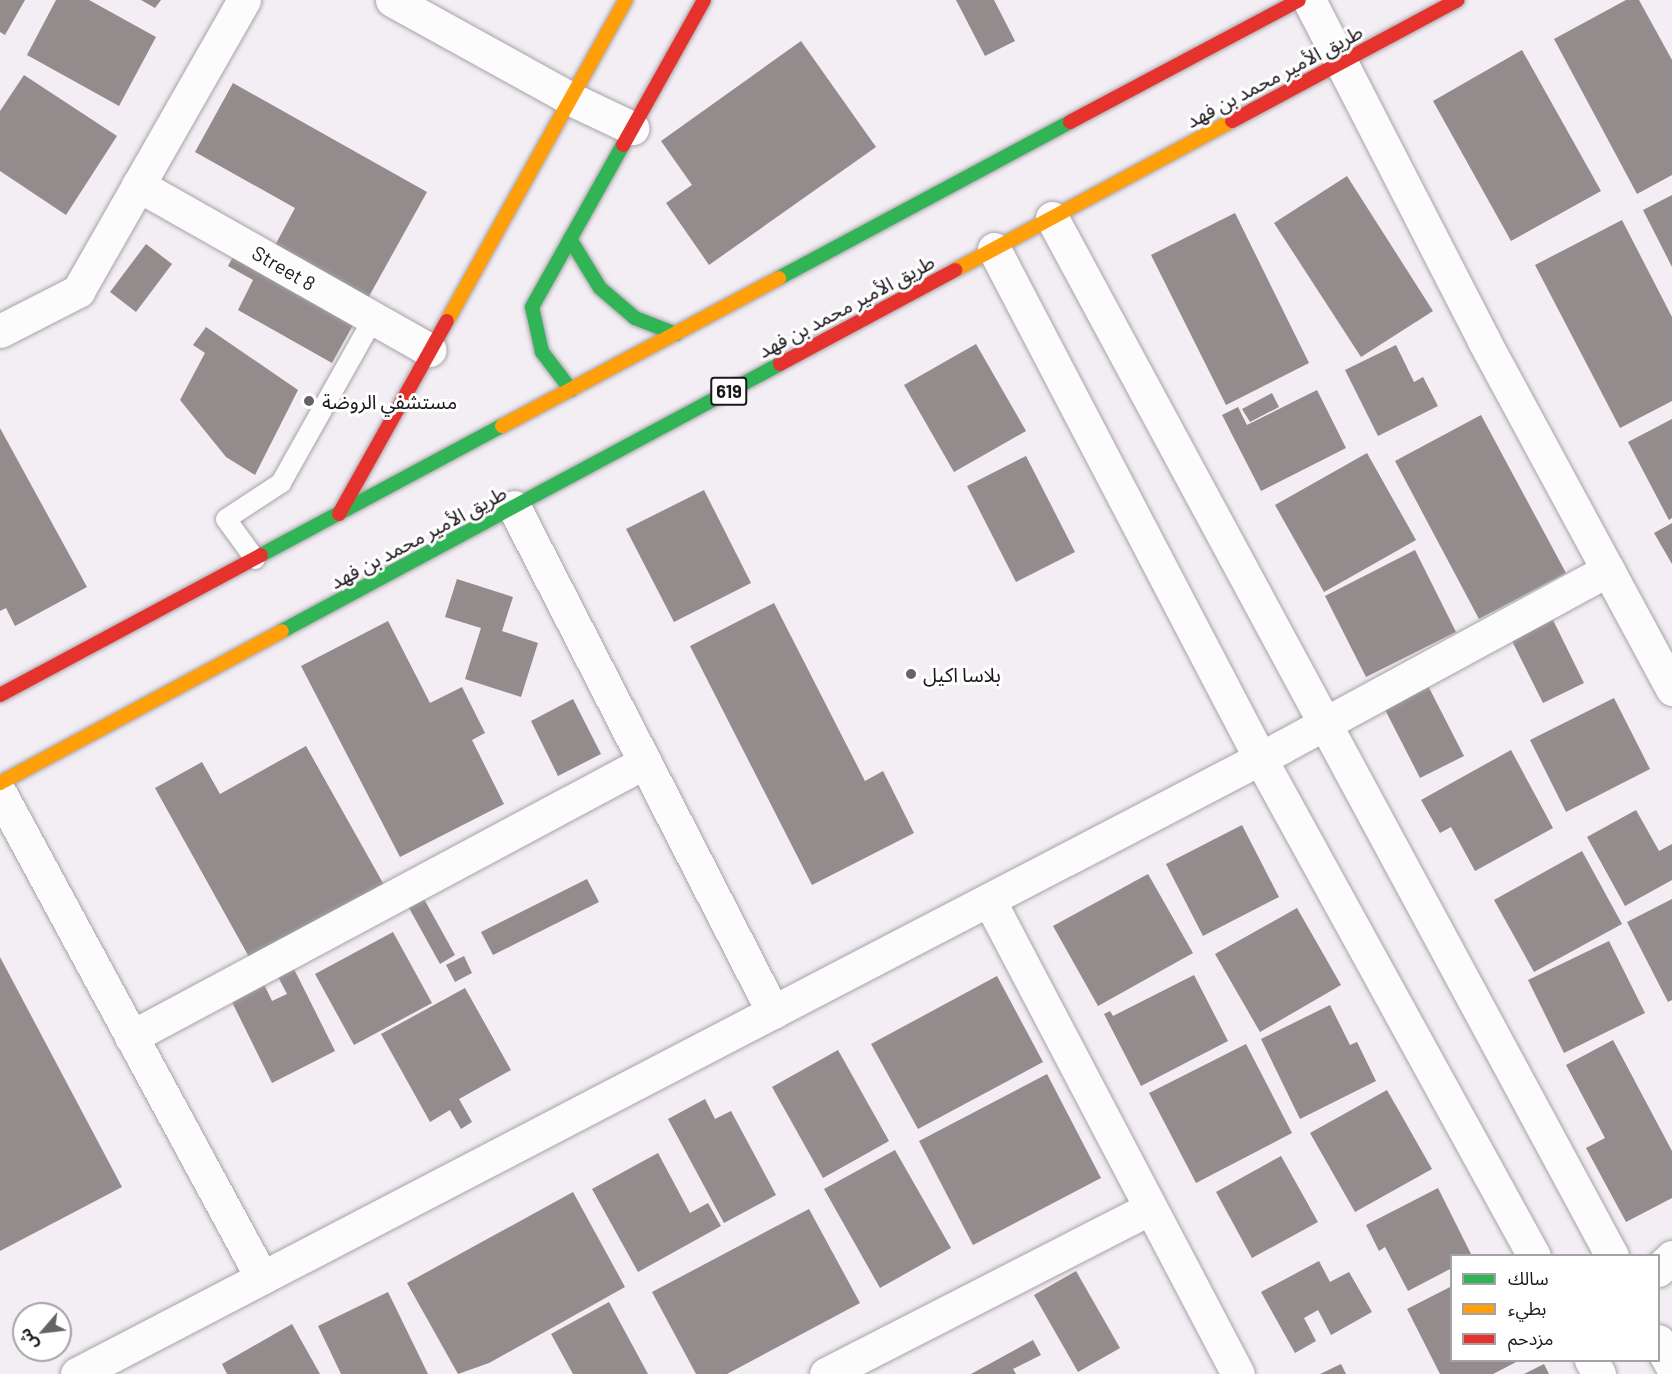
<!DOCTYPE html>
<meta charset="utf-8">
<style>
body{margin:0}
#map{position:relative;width:1672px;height:1374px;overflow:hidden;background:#f3edf4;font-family:Barlow,"Noto Sans Arabic",sans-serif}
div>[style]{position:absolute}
.building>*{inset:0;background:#938b8c}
.roads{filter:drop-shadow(0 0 2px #a7a3a8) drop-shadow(0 0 2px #a7a3a8)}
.lane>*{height:20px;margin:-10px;padding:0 10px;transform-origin:10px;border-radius:10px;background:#fdfcfd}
.street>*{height:33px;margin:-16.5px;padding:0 16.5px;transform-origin:16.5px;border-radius:16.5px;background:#fdfcfd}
.fast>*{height:14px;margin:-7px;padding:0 7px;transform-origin:7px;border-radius:7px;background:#30b455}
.slow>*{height:14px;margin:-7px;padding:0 7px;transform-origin:7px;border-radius:7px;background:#ff9f0a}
.jam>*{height:14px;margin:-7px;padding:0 7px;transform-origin:7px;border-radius:7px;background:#e5322d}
.dots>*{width:16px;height:16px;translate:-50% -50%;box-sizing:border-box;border:3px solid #fff;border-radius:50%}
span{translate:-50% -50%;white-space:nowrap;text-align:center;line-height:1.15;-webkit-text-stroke:6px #fff;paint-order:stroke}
.shield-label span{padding:2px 4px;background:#fff;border:2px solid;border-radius:4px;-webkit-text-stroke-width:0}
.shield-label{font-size:18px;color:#1b171b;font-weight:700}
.street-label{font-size:20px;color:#1b171b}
.poi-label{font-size:20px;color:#1b171b}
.left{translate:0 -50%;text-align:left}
.legend{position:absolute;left:1450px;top:1254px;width:210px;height:108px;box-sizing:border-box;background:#fff;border:2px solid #a4a2a4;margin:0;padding:8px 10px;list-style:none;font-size:18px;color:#1b171b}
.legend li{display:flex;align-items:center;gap:12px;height:30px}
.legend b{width:30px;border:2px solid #a4a2a4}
.north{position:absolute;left:12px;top:1302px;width:60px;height:60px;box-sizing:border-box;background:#fff;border:2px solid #a4a2a4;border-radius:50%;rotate:242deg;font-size:16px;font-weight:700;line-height:24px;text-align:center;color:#1b171b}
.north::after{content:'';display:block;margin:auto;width:21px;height:27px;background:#676267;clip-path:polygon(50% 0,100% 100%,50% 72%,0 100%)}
</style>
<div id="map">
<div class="building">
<i style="clip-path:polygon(0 0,25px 0,5px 35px,0 32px)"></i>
<i style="clip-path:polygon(56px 0,89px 0,156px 37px,119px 106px,27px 55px)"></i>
<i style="clip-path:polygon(141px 0,161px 0,155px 8px)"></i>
<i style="clip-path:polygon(956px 0,994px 0,1015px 41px,985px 56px)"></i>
<i style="clip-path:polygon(1626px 0,1639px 0,1672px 60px,1672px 175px,1637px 194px,1554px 39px)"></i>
<i style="clip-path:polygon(801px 41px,876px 147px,709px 265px,666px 203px,692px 185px,661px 141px)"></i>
<i style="clip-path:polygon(1522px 50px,1601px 191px,1511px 241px,1433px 101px)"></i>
<i style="clip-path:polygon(24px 75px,117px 136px,66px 215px,0 171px,0 111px)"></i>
<i style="clip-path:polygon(233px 83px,427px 192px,332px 363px,238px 310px,253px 280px,228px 266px,245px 235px,272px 251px,295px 208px,195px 152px)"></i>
<i style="clip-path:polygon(1347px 176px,1433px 311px,1361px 357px,1274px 223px)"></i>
<i style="clip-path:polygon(1672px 195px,1672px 267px,1643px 210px)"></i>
<i style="clip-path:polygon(1235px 213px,1309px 363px,1226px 405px,1151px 255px)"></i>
<i style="clip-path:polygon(1622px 220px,1672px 317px,1672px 401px,1620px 428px,1535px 265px)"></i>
<i style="clip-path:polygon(146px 244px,172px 264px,136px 312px,110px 292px)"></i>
<i style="clip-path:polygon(206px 327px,298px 390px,255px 475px,226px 457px,180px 400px,205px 353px,193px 345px)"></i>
<i style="clip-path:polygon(976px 344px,1026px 431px,954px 472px,904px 385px)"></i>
<i style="clip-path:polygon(1396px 345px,1414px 382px,1423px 377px,1438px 406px,1378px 436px,1345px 370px)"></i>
<i style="clip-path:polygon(1317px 390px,1346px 448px,1261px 491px,1222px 415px,1238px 407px,1247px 425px)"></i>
<i style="clip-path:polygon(1272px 393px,1279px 407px,1250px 422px,1242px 409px)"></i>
<i style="clip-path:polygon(1481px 415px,1566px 573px,1479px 619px,1395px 461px)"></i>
<i style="clip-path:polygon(1672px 419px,1672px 518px,1669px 520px,1628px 442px)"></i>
<i style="clip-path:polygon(0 428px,87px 587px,15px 626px,6px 608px,0 611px)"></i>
<i style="clip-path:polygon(1367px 453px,1416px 540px,1324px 592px,1275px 505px)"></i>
<i style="clip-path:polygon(1026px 456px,1075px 552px,1016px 582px,967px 486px)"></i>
<i style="clip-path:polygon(704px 490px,751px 583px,674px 622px,626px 529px)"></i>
<i style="clip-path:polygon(1672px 523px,1672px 564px,1654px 533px)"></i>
<i style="clip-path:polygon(1415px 550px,1456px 632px,1366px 677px,1325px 596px)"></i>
<i style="clip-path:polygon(457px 579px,513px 597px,502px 631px,538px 643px,521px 697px,465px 679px,481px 628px,445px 617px)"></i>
<i style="clip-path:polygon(774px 603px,865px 781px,883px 771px,914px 833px,812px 885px,690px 646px)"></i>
<i style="clip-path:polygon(1553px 620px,1584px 683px,1543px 703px,1512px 641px)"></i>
<i style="clip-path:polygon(388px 621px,430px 703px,462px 687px,485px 733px,472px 740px,504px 804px,400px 857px,301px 666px)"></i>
<i style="clip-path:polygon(1423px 676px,1464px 756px,1420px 778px,1379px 698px)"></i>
<i style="clip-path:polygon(1614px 698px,1650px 769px,1566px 812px,1530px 740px)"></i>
<i style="clip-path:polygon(573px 699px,601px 754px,558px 776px,531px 721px)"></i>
<i style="clip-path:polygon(306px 746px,388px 892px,249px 957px,155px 788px,202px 762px,220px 794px)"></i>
<i style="clip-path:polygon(1511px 750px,1553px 828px,1475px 871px,1451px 827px,1440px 833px,1421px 800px)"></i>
<i style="clip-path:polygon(1636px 810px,1659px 851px,1672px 844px,1672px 880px,1625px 906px,1587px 837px)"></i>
<i style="clip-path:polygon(1242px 825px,1279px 897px,1203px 936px,1166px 864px)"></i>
<i style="clip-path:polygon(1582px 851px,1622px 924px,1534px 972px,1494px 900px)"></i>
<i style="clip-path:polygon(1148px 874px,1193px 953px,1098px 1006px,1053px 926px)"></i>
<i style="clip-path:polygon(587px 879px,599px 902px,493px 955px,481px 932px)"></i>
<i style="clip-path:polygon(419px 890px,455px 955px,440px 964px,404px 899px)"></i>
<i style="clip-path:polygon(1672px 899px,1672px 1000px,1668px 1002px,1627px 922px)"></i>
<i style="clip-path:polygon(1297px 908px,1341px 985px,1260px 1032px,1215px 954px)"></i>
<i style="clip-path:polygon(393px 932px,432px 1003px,354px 1045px,315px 974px)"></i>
<i style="clip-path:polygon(1609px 941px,1645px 1013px,1564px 1053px,1528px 980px)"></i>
<i style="clip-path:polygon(464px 956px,472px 973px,455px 982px,446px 965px)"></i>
<i style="clip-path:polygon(0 957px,122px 1187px,0 1251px)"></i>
<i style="clip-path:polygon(292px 965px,335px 1051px,272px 1083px,230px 998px,263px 982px,272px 1001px,287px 994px,276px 973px)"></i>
<i style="clip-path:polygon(1194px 975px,1228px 1041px,1141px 1086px,1104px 1014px,1110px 1011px,1113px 1016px)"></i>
<i style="clip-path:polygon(997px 976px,1043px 1062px,918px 1129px,871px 1044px)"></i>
<i style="clip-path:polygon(465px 988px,511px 1070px,459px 1099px,472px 1122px,461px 1129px,450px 1110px,430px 1122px,381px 1034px)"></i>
<i style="clip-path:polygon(1330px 1005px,1350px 1045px,1357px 1042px,1376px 1081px,1300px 1119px,1261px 1039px)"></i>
<i style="clip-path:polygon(1613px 1040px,1672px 1151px,1672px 1198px,1626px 1222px,1586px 1148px,1605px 1138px,1566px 1065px)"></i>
<i style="clip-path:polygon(1246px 1044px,1292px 1133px,1196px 1183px,1149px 1093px)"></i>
<i style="clip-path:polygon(838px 1050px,889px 1141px,823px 1178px,772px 1087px)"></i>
<i style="clip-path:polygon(1047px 1074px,1101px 1178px,973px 1245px,919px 1141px)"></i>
<i style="clip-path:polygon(1387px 1090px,1432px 1169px,1355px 1212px,1310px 1133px)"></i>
<i style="clip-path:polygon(705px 1099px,715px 1119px,731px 1111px,776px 1195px,724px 1223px,668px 1119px)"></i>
<i style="clip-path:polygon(895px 1150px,951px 1248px,880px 1288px,824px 1189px)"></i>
<i style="clip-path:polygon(658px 1153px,690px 1213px,708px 1203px,721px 1226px,638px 1272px,592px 1189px)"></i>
<i style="clip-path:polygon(1281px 1156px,1318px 1222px,1252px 1258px,1216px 1192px)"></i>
<i style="clip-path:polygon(1438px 1188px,1472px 1256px,1452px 1256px,1452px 1268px,1408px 1291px,1385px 1247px,1379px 1251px,1366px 1225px)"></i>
<i style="clip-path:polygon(573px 1192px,625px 1287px,489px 1363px,458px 1374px,407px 1283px)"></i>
<i style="clip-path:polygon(809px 1209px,860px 1303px,727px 1374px,696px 1374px,652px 1292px)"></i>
<i style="clip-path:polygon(1319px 1261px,1330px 1282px,1349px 1272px,1372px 1312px,1331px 1335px,1318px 1310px,1304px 1318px,1316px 1341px,1295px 1353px,1261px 1292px)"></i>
<i style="clip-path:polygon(1076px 1271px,1120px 1348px,1078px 1372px,1034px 1295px)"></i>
<i style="clip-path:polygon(1452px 1286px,1452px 1360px,1520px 1360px,1493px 1374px,1440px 1374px,1407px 1309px)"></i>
<i style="clip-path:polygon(388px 1292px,428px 1374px,341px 1374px,318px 1326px)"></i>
<i style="clip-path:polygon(609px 1302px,648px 1374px,573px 1374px,551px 1334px)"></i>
<i style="clip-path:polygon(292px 1324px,320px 1374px,227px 1374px,222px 1364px)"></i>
<i style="clip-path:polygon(1033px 1340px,1041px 1355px,1013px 1369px,1016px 1374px,971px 1374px)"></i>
<i style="clip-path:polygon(1341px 1364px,1346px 1374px,1320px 1374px)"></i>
<i style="clip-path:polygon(1544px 1364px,1549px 1374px,1524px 1374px)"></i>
</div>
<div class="roads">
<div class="lane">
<i style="left:255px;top:559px;width:49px;rotate:-125.9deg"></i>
<i style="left:226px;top:519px;width:66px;rotate:-33.2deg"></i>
<i style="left:281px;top:483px;width:188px;rotate:-60.7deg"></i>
</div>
<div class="street">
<i style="left:392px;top:0;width:205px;rotate:28.9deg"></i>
<i style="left:571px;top:99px;width:68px;rotate:25.4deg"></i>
<i style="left:1309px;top:0;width:381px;rotate:62.8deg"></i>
<i style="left:1483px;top:339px;width:398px;rotate:61.6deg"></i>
<i style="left:138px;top:185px;width:335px;rotate:29.5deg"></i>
<i style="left:1052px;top:218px;width:1179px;rotate:61.65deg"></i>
<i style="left:994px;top:249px;width:574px;rotate:62.41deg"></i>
<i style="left:1260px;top:758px;width:568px;rotate:61.18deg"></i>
<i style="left:0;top:331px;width:88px;rotate:-27.1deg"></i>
<i style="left:78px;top:291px;width:335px;rotate:-60.3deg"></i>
<i style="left:514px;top:507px;width:568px;rotate:62.85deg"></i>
<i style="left:0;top:793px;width:551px;rotate:61.62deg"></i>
<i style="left:989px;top:900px;width:535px;rotate:62.29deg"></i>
<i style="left:131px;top:1037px;width:583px;rotate:-28.15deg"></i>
<i style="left:1658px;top:1270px;width:19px;rotate:-43deg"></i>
<i style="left:1658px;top:1341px;width:29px;rotate:61deg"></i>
<i style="left:1591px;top:1360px;width:16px;rotate:60deg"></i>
<i style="left:77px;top:1374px;width:1358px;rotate:-27.49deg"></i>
<i style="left:1282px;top:747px;width:371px;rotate:-28.5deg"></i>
<i style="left:826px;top:1374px;width:363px;rotate:-27.1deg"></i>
</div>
<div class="fast">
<i style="left:570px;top:239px;width:57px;rotate:58.5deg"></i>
<i style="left:600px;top:288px;width:46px;rotate:40.6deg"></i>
<i style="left:635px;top:318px;width:44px;rotate:21.3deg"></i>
<i style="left:779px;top:278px;width:330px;rotate:-28.2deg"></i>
<i style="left:571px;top:390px;width:48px;rotate:-127.3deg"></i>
<i style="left:542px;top:352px;width:46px;rotate:-102.5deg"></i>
<i style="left:532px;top:307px;width:186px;rotate:-60.7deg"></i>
<i style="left:261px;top:555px;width:273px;rotate:-28.2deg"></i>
<i style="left:282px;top:631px;width:565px;rotate:-28.2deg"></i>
</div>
<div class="slow">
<i style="left:955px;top:270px;width:315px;rotate:-28.3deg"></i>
<i style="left:447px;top:321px;width:368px;rotate:-60.9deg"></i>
<i style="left:502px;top:426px;width:314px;rotate:-28.1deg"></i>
<i style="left:0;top:783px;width:320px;rotate:-28.3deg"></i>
</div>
<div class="jam">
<i style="left:1232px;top:121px;width:256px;rotate:-28.2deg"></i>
<i style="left:1070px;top:122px;width:259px;rotate:-28deg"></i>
<i style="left:623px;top:145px;width:166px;rotate:-60.8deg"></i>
<i style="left:780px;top:364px;width:199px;rotate:-28.2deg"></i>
<i style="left:339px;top:514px;width:221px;rotate:-60.8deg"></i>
<i style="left:0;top:695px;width:296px;rotate:-28.2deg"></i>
</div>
</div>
<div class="dots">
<i style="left:309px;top:401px;background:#676267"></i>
<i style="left:911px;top:674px;background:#676267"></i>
</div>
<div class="shield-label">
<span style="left:729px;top:391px">619</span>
</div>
<div class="street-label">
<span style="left:1274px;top:76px;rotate:-28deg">طريق الأمير محمد بن فهد</span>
<span style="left:284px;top:268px;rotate:30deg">Street 8</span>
<span style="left:846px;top:306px;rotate:-28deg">طريق الأمير محمد بن فهد</span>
<span style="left:418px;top:537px;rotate:-28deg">طريق الأمير محمد بن فهد</span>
</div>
<div class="poi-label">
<span class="left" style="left:322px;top:401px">مستشفي الروضة</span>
<span class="left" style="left:923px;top:674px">بلاسا اكيل</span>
</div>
<ul class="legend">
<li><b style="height:8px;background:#30b455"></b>سالك</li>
<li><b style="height:8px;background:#ff9f0a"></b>بطيء</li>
<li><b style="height:8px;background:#e5322d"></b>مزدحم</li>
</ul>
<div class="north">ش</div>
</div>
